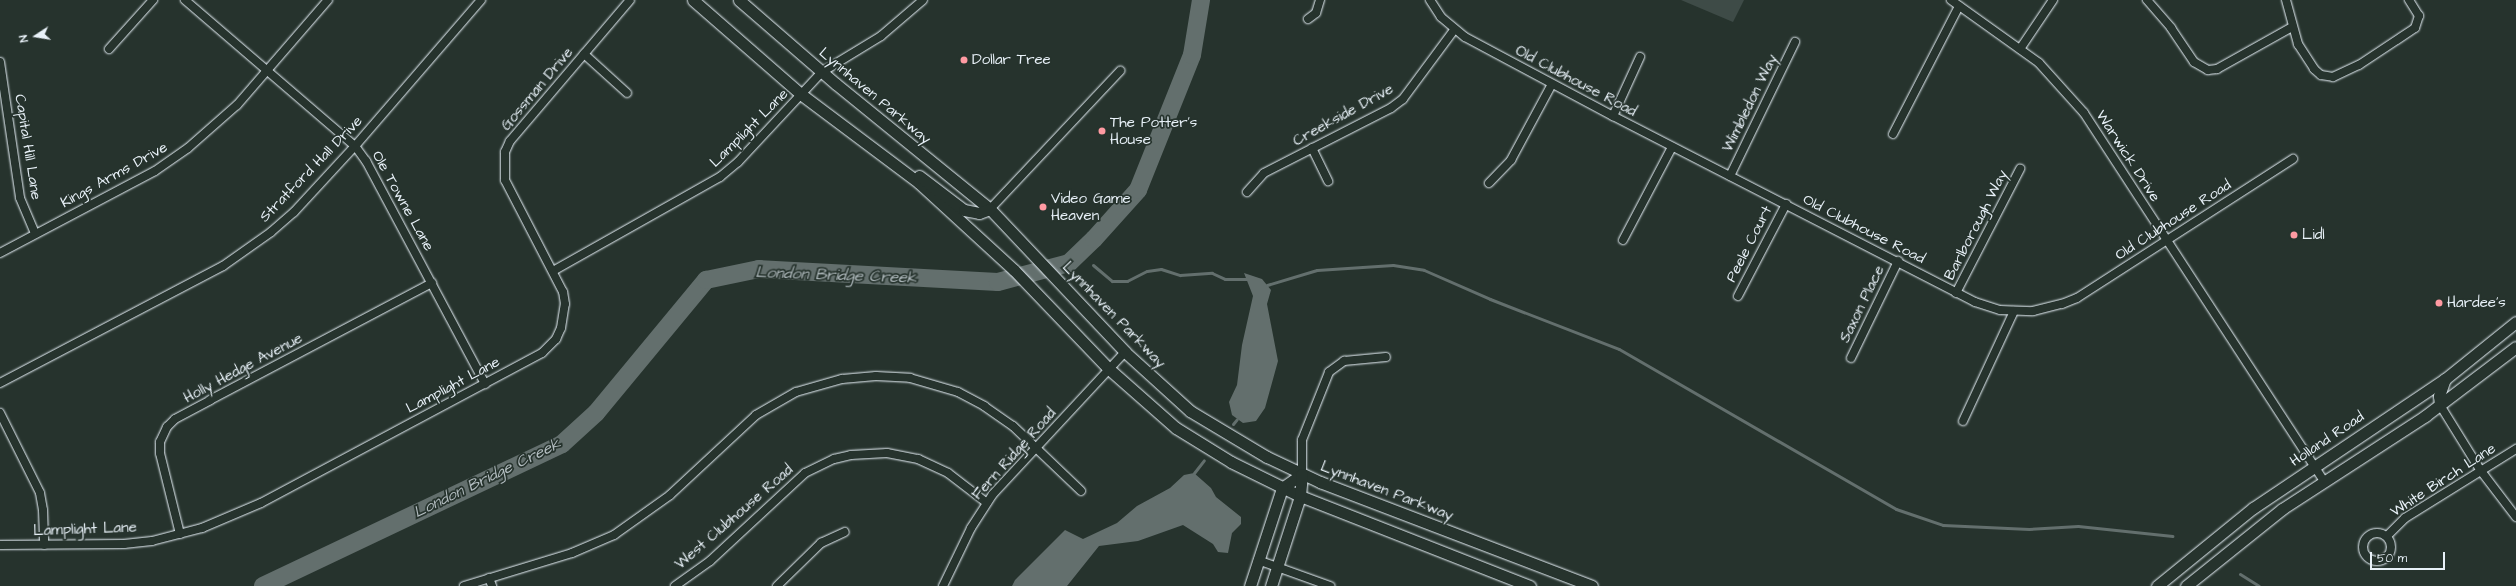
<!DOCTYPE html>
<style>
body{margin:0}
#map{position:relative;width:2516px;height:586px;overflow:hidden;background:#26332d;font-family:"Architects Daughter",sans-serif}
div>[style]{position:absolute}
.green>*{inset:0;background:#3e4b47}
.water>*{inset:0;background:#636f6d}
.stream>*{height:3px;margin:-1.5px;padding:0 1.5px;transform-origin:1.5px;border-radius:1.5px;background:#636f6d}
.river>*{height:18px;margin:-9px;padding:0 9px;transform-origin:9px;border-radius:9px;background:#636f6d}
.roads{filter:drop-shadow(0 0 1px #e8f1f8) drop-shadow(0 0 1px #e8f1f8)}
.street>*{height:8px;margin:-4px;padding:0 4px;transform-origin:4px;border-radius:4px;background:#26332d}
.street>.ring{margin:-4px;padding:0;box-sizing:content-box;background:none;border:8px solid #26332d;border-radius:50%}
.secondary>*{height:11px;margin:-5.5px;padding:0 5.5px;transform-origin:5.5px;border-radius:5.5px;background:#26332d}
.dots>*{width:11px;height:11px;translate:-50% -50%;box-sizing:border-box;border:2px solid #26332d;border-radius:50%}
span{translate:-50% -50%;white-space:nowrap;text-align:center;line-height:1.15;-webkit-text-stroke:3.5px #26332d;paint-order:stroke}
.poi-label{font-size:15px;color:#e8f1f8}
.left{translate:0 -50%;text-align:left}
.street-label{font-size:15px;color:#e8f1f8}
.water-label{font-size:16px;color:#b3bdc0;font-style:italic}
.north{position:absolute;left:16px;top:16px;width:40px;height:40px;-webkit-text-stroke:3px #26332d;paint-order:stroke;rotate:258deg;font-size:11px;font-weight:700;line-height:16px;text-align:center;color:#e8f1f8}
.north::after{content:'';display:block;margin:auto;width:14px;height:18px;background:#e8f1f8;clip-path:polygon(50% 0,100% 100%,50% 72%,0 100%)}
.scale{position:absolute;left:2370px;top:552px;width:75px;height:18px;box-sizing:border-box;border:2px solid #e8f1f8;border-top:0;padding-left:5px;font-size:12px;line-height:14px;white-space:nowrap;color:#e8f1f8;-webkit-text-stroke:3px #26332d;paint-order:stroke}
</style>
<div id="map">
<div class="green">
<i style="clip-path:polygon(1681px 0,1744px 0,1733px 22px)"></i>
</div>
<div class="water">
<i style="clip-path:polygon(1244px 273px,1262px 279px,1271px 290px,1267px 304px,1278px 361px,1265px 408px,1256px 421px,1243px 423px,1232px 415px,1229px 402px,1237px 385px,1242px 345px,1253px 296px)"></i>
<i style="clip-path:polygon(1194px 473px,1211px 488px,1216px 497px,1241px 517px,1241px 524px,1232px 533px,1228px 553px,1218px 552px,1213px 544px,1183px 525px,1138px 541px,1099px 546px,1067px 586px,1012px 586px,1015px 580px,1065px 530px,1083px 539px,1117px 523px,1137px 506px,1170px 488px,1184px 475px)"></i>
</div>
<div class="stream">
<i style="left:1093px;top:265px;width:25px;rotate:40deg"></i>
<i style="left:1112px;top:281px;width:15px"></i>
<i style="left:1127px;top:281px;width:22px;rotate:-27deg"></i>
<i style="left:1147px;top:271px;width:14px;rotate:-8deg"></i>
<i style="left:1161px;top:269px;width:20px;rotate:18deg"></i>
<i style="left:1180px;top:275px;width:32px;rotate:-4deg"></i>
<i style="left:1212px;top:273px;width:14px;rotate:25deg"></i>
<i style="left:1225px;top:279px;width:22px"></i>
<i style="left:1267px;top:285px;width:52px;rotate:-16.7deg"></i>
<i style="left:1317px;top:270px;width:76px;rotate:-3.8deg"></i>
<i style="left:1393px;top:265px;width:31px;rotate:9deg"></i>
<i style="left:1424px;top:270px;width:72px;rotate:23.7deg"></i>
<i style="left:1490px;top:299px;width:138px;rotate:21.2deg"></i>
<i style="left:1619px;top:349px;width:320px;rotate:30deg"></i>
<i style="left:1896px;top:509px;width:50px;rotate:18.8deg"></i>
<i style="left:1943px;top:525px;width:86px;rotate:2.7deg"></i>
<i style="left:2029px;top:529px;width:49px;rotate:-3.5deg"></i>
<i style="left:2078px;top:526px;width:95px;rotate:6.1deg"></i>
<i style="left:1233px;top:424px;width:6px;rotate:-51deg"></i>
<i style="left:1194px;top:473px;width:16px;rotate:-52deg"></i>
<i style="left:2240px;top:574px;width:22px;rotate:32deg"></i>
</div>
<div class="river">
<i style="left:263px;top:586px;width:331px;rotate:-25.4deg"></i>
<i style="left:562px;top:444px;width:46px;rotate:-42.4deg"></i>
<i style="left:596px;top:413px;width:173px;rotate:-50.4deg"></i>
<i style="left:706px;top:280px;width:54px;rotate:-11.7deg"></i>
<i style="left:759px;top:269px;width:239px;rotate:3.1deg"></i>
<i style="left:998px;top:282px;width:73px;rotate:-15deg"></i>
<i style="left:1069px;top:263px;width:35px;rotate:-44deg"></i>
<i style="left:1094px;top:239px;width:66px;rotate:-48.1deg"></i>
<i style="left:1138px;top:190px;width:145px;rotate:-68.2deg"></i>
<i style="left:1192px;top:55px;width:56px;rotate:-80.7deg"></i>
</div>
<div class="roads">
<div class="street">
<i style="left:185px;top:0;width:224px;rotate:40.7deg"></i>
<i style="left:355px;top:146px;width:19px;rotate:54deg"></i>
<i style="left:366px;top:161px;width:253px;rotate:61.9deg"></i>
<i style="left:1430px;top:0;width:20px;rotate:57deg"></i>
<i style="left:1441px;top:17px;width:31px;rotate:40deg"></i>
<i style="left:1465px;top:37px;width:168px;rotate:28.1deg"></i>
<i style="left:1613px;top:116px;width:407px;rotate:27.2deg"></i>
<i style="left:1975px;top:302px;width:26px;rotate:18deg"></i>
<i style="left:2000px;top:310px;width:33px;rotate:2deg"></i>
<i style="left:2033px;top:311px;width:30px;rotate:-14deg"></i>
<i style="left:2062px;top:304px;width:16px;rotate:-22deg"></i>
<i style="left:2077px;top:298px;width:257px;rotate:-32.8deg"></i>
<i style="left:1951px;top:0;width:108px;rotate:35.6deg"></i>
<i style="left:2039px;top:63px;width:67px;rotate:48deg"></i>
<i style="left:2084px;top:113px;width:439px;rotate:56.9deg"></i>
<i style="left:2147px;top:0;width:37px;rotate:49deg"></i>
<i style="left:2171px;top:28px;width:41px;rotate:55.9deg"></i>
<i style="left:2194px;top:62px;width:16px;rotate:30deg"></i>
<i style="left:2208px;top:70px;width:9px;rotate:-6deg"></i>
<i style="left:2217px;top:69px;width:86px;rotate:-29.2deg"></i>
<i style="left:2286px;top:0;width:46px;rotate:74.7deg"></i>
<i style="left:2298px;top:44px;width:30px;rotate:57deg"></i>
<i style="left:2314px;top:69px;width:9px;rotate:41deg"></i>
<i style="left:2321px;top:75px;width:12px;rotate:9deg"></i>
<i style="left:2333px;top:77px;width:29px;rotate:-25deg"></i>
<i style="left:2359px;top:65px;width:67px;rotate:-33.5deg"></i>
<i style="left:2415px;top:28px;width:13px;rotate:-72deg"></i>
<i style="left:2419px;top:16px;width:19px;rotate:-122deg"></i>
<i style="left:1308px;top:19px;width:10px;rotate:-37deg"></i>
<i style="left:1316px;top:13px;width:14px;rotate:-73deg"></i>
<i style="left:109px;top:49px;width:66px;rotate:-48.1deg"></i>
<i style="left:2020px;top:49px;width:59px;rotate:-56deg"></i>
<i style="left:584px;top:54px;width:58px;rotate:42.2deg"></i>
<i style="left:0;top:62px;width:137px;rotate:81.6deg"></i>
<i style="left:20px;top:198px;width:39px;rotate:67deg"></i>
<i style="left:1613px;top:116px;width:65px;rotate:-65.4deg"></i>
<i style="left:1893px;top:134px;width:144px;rotate:-62.7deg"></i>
<i style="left:1312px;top:148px;width:37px;rotate:64deg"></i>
<i style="left:1730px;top:176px;width:149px;rotate:-64.1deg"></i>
<i style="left:1489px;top:183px;width:32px;rotate:-46deg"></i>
<i style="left:1511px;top:160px;width:86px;rotate:-61.7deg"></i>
<i style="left:1247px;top:192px;width:25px;rotate:-48deg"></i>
<i style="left:1264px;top:173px;width:143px;rotate:-27.1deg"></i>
<i style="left:1391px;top:108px;width:15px;rotate:-37deg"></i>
<i style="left:1403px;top:99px;width:86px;rotate:-53.5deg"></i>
<i style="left:990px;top:209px;width:190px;rotate:-46.7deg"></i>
<i style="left:1623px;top:240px;width:105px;rotate:-62.2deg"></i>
<i style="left:0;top:253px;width:175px;rotate:-27.9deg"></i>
<i style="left:155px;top:171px;width:40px;rotate:-34.9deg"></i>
<i style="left:188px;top:148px;width:65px;rotate:-41.3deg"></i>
<i style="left:237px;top:105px;width:139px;rotate:-49.1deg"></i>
<i style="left:553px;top:271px;width:192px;rotate:-29.4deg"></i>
<i style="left:720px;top:177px;width:23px;rotate:-40deg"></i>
<i style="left:738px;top:162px;width:123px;rotate:-47deg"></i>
<i style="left:822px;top:72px;width:69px;rotate:-31.4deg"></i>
<i style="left:881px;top:36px;width:55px;rotate:-40.6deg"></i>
<i style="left:1956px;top:293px;width:140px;rotate:-62.7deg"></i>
<i style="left:1738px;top:296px;width:104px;rotate:-62.4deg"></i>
<i style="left:1851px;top:358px;width:108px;rotate:-64.1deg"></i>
<i style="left:0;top:383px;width:252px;rotate:-27.7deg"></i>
<i style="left:223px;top:266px;width:59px;rotate:-35.3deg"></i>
<i style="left:271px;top:232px;width:30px;rotate:-41deg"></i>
<i style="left:294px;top:212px;width:90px;rotate:-47.3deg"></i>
<i style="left:355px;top:146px;width:193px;rotate:-49.2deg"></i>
<i style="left:2440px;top:405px;width:78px;rotate:58.2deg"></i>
<i style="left:2481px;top:471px;width:58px;rotate:52.7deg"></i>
<i style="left:0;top:413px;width:89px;rotate:63.4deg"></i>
<i style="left:40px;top:493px;width:17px;rotate:80deg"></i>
<i style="left:43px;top:510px;width:35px;rotate:88deg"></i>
<i style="left:1963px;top:421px;width:121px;rotate:-65.1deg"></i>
<i style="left:1302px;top:474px;width:34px;rotate:-90deg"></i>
<i style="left:1302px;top:440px;width:73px;rotate:-68.3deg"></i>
<i style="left:1329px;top:372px;width:19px;rotate:-36deg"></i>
<i style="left:1344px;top:361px;width:42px;rotate:-5.4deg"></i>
<i class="ring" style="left:2363px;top:533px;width:20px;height:20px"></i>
<i style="left:180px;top:534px;width:83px;rotate:-103.9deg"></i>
<i style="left:160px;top:453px;width:11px;rotate:-90deg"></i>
<i style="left:160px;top:442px;width:17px;rotate:-65deg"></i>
<i style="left:167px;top:427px;width:11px;rotate:-45deg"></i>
<i style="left:175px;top:419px;width:40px;rotate:-28deg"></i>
<i style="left:210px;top:400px;width:251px;rotate:-27.8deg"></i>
<i style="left:2387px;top:536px;width:25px;rotate:-45deg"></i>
<i style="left:2405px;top:518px;width:131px;rotate:-31.9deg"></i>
<i style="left:0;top:545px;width:124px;rotate:-0.5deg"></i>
<i style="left:124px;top:544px;width:28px;rotate:-6deg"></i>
<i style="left:152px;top:541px;width:52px;rotate:-14.6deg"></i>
<i style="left:202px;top:528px;width:64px;rotate:-23deg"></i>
<i style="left:261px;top:503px;width:319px;rotate:-28.1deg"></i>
<i style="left:542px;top:353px;width:20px;rotate:-45deg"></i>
<i style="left:556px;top:339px;width:12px;rotate:-66deg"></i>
<i style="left:561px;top:328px;width:24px;rotate:-81deg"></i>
<i style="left:565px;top:304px;width:12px;rotate:-99deg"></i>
<i style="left:563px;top:292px;width:126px;rotate:-117.4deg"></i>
<i style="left:505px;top:180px;width:28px;rotate:-90deg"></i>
<i style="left:505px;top:152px;width:12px;rotate:-66deg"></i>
<i style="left:510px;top:141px;width:185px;rotate:-49.6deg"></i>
<i style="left:1258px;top:560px;width:77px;rotate:19.9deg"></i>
<i style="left:489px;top:578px;width:9px;rotate:69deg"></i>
<i style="left:464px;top:586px;width:113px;rotate:-17deg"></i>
<i style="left:572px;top:553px;width:46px;rotate:-23.2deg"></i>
<i style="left:614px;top:535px;width:69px;rotate:-35.5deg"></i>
<i style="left:670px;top:495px;width:117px;rotate:-42.9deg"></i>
<i style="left:756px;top:415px;width:46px;rotate:-29.9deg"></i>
<i style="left:796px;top:392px;width:48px;rotate:-15.8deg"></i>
<i style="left:842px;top:379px;width:34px;rotate:-5deg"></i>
<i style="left:876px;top:376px;width:34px;rotate:3deg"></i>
<i style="left:910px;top:378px;width:50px;rotate:16.3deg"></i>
<i style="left:958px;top:392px;width:30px;rotate:28deg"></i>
<i style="left:984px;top:406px;width:35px;rotate:35deg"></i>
<i style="left:1013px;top:426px;width:94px;rotate:43.7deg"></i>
<i style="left:675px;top:586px;width:43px;rotate:-35.5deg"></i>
<i style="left:710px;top:561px;width:129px;rotate:-42.8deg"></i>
<i style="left:805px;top:473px;width:32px;rotate:-26deg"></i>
<i style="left:834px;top:459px;width:17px;rotate:-13deg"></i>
<i style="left:851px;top:455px;width:36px;rotate:-3deg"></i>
<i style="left:887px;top:453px;width:32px;rotate:11deg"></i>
<i style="left:918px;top:459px;width:33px;rotate:25deg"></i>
<i style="left:948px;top:473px;width:49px;rotate:37.6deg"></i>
<i style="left:777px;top:586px;width:62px;rotate:-44.3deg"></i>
<i style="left:821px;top:543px;width:26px;rotate:-25deg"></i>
<i style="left:943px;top:586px;width:64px;rotate:-64.2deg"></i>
<i style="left:971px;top:528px;width:40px;rotate:-57.1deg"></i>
<i style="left:993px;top:494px;width:194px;rotate:-47.1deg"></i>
</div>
<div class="secondary">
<i style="left:693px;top:0;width:145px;rotate:41.1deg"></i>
<i style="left:802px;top:95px;width:146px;rotate:36.9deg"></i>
<i style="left:919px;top:183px;width:129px;rotate:42.5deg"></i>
<i style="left:1014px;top:270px;width:137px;rotate:46.2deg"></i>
<i style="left:1109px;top:369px;width:89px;rotate:41.4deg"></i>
<i style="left:1176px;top:428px;width:65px;rotate:31.7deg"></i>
<i style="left:1231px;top:462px;width:77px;rotate:26.2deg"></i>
<i style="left:1300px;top:496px;width:247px;rotate:21.4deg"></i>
<i style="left:739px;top:0;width:128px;rotate:40.9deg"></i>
<i style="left:836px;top:84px;width:198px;rotate:39.1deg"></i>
<i style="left:990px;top:209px;width:197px;rotate:46.6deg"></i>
<i style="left:1125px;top:352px;width:88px;rotate:42.2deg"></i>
<i style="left:1190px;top:411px;width:90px;rotate:30.9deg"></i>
<i style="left:1267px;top:457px;width:59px;rotate:25.3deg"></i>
<i style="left:1320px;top:482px;width:291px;rotate:20.9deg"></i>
<i style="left:919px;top:176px;width:56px;rotate:37.1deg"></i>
<i style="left:964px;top:210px;width:15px;rotate:11deg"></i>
<i style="left:979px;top:213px;width:12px;rotate:-20deg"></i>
<i style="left:2440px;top:405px;width:9px;rotate:-96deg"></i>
<i style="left:2439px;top:396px;width:18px;rotate:-71deg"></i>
<i style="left:1282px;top:488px;width:24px;rotate:-35deg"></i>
<i style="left:1250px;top:586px;width:103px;rotate:-71.9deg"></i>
<i style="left:1271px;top:586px;width:95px;rotate:-72.1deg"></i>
<i style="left:1300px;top:496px;width:22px;rotate:-85deg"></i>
<i style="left:2157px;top:586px;width:124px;rotate:-39.1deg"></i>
<i style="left:2253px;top:508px;width:231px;rotate:-33.9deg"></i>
<i style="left:2445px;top:379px;width:91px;rotate:-38.8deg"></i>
<i style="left:2186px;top:586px;width:123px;rotate:-38.7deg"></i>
<i style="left:2282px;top:509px;width:171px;rotate:-33deg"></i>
<i style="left:2425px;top:416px;width:114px;rotate:-37.2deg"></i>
</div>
</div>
<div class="dots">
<i style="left:964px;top:60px;background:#ff9aa2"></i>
<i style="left:1102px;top:131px;background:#ff9aa2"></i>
<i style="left:1043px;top:207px;background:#ff9aa2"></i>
<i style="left:2294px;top:235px;background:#ff9aa2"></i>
<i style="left:2439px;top:303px;background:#ff9aa2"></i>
</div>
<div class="poi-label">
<span class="left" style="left:972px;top:60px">Dollar Tree</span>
<span class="left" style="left:1110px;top:131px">The Potter's<br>House</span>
<span class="left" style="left:1051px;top:207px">Video Game<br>Heaven</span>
<span class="left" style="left:2302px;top:235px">Lidl</span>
<span class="left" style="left:2447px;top:303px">Hardee's</span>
</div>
<div class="street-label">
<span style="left:1576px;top:81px;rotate:28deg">Old Clubhouse Road</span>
<span style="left:537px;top:89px;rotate:-50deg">Gossman Drive</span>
<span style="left:875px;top:96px;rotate:40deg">Lynnhaven Parkway</span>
<span style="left:1750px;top:103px;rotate:-64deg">Wimbledon Way</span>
<span style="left:1343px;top:115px;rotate:-29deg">Creekside Drive</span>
<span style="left:749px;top:128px;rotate:-45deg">Lamplight Lane</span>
<span style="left:28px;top:147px;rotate:81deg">Capital Hill Lane</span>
<span style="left:2128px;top:156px;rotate:57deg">Warwick Drive</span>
<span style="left:311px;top:169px;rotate:-46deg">Stratford Hall Drive</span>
<span style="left:114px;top:175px;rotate:-29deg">Kings Arms Drive</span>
<span style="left:403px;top:201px;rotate:61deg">Ole Towne Lane</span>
<span style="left:2173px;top:220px;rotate:-33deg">Old Clubhouse Road</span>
<span style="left:1976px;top:225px;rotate:-63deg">Barlborough Way</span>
<span style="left:1864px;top:229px;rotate:27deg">Old Clubhouse Road</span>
<span style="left:1749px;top:244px;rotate:-63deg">Peele Court</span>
<span style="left:1862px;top:304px;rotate:-64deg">Saxon Place</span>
<span style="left:1114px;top:315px;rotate:46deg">Lynnhaven Parkway</span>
<span style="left:243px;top:368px;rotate:-28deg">Holly Hedge Avenue</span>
<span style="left:453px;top:385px;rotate:-28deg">Lamplight Lane</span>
<span style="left:2327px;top:439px;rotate:-34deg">Holland Road</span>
<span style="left:1014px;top:454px;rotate:-48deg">Fern Ridge Road</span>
<span style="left:2443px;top:480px;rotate:-33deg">White Birch Lane</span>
<span style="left:1387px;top:491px;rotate:21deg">Lynnhaven Parkway</span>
<span style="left:734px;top:517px;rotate:-41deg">West Clubhouse Road</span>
<span style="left:85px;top:529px;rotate:-2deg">Lamplight Lane</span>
</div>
<div class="water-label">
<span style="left:836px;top:275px;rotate:2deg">London Bridge Creek</span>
<span style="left:487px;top:478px;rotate:-26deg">London Bridge Creek</span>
</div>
<div class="north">N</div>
<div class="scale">50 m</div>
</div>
